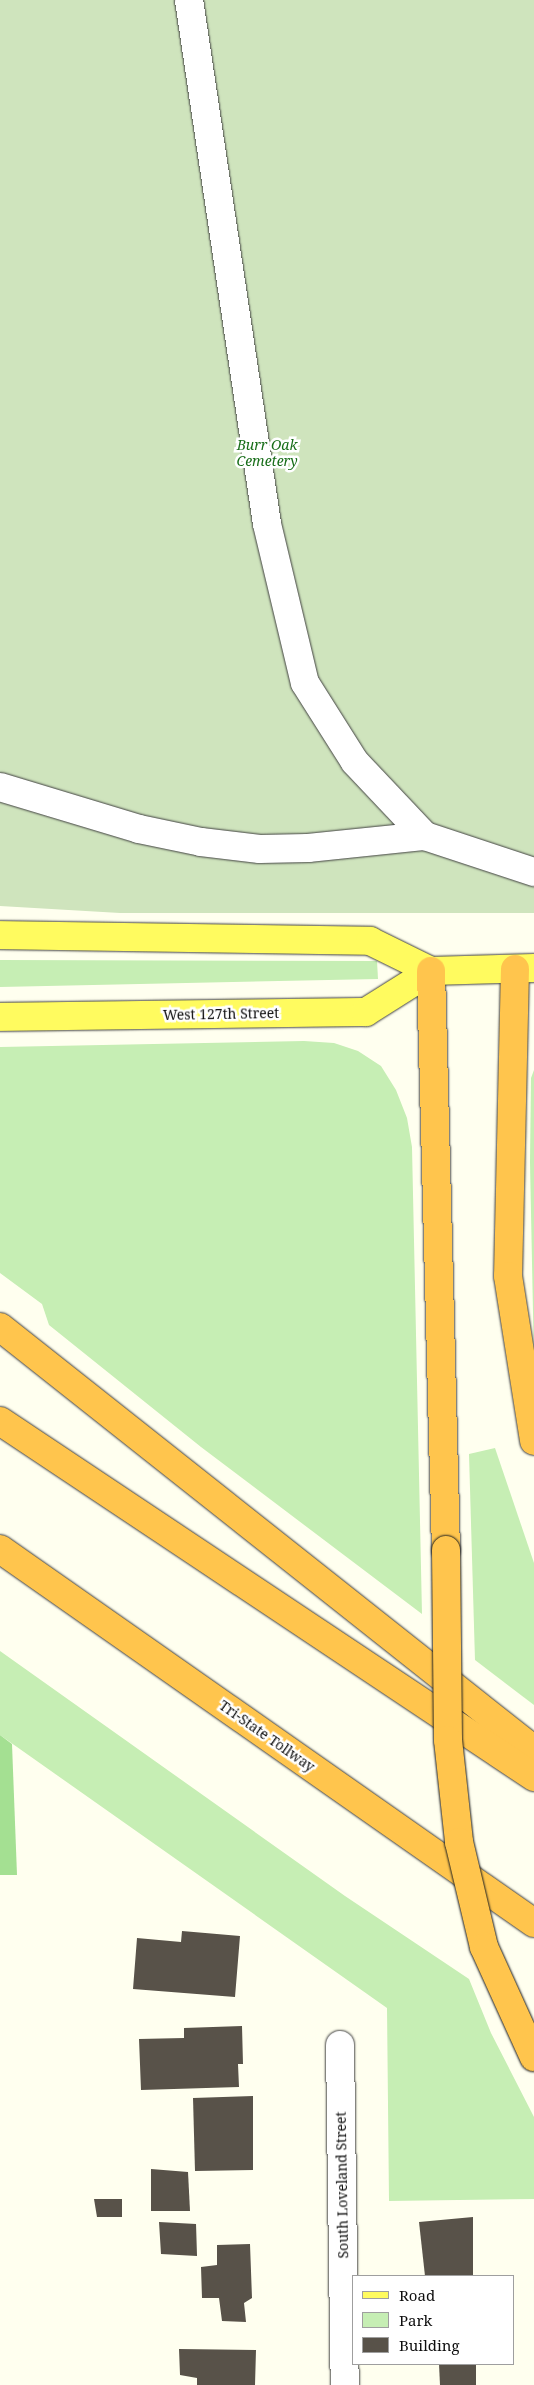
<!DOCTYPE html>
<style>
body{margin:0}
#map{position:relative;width:534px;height:2385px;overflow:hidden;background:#ffffef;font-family:"Noto Serif",serif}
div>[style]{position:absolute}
.green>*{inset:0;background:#c6eeb4}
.forest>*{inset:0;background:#a4e092}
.cemetery>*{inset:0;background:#cfe4bd}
.building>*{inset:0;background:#585249}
.roads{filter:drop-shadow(0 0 1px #414141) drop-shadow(0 0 1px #414141)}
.minor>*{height:28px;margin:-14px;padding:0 14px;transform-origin:14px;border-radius:14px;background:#fff}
.major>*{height:28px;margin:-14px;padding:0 14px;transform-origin:14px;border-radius:14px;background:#fffb5f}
.highway>*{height:28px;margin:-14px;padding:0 14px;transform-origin:14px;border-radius:14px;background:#ffc54d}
.bridges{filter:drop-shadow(0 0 1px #1f1f1f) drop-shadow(0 0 1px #1f1f1f)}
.highway-bridge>*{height:28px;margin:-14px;padding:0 14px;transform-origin:14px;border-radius:14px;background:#ffc54d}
span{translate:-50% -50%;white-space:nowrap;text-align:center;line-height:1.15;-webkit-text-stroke:5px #fff;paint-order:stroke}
.park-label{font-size:14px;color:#176d18;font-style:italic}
.street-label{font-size:14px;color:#0e0e0e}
.legend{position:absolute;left:352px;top:2275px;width:162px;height:90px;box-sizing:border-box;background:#fff;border:1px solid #9f9f9f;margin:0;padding:6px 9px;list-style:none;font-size:15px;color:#0e0e0e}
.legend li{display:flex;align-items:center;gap:10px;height:25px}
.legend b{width:25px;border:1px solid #9f9f9f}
</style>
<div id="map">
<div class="green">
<i style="clip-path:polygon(0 960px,377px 961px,378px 979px,0 987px)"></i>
<i style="clip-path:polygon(304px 1041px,334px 1043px,358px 1051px,381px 1066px,396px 1090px,407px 1118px,412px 1147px,422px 1614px,201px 1447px,49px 1325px,42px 1304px,0 1273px,0 1047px)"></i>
<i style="clip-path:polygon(534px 1070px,534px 1363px,530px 1162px,531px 1078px)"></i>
<i style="clip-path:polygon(495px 1448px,534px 1563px,534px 1705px,475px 1660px,469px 1454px)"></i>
<i style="clip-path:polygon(0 1651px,345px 1896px,469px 1979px,491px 2033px,534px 2117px,534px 2199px,389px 2201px,387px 2008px,0 1735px)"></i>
</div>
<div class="forest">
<i style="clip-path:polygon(0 1735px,12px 1744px,17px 1875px,0 1875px)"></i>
</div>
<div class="cemetery">
<i style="clip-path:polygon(0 0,534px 0,534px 913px,120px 913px,0 906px)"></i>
</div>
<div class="building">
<i style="clip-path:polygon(182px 1931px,240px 1936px,235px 1997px,133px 1989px,137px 1938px,181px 1942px)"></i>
<i style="clip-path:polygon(242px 2026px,243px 2064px,238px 2064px,239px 2087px,141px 2090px,139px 2039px,184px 2038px,184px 2028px)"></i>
<i style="clip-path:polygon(253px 2096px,253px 2170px,195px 2171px,193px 2098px)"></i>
<i style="clip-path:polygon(151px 2169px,188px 2172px,190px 2211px,151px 2211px)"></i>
<i style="clip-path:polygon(94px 2199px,122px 2199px,122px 2217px,97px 2217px)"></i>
<i style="clip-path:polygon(473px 2217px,473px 2276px,425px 2276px,419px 2222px)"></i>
<i style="clip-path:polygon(159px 2222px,196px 2224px,197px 2256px,161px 2254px)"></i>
<i style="clip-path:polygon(250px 2244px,252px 2298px,244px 2303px,246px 2322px,222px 2321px,219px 2298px,202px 2298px,201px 2267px,217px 2265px,217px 2245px)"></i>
<i style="clip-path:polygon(179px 2349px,256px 2350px,255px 2385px,197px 2385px,197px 2378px,180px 2375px)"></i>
<i style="clip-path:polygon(439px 2364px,476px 2364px,476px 2385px,440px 2385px)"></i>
</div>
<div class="roads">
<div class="minor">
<i style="left:189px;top:0;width:530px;rotate:81.53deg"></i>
<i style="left:267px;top:524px;width:163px;rotate:76.6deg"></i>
<i style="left:305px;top:683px;width:93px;rotate:57.7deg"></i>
<i style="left:355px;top:762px;width:102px;rotate:46.6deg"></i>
<i style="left:0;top:787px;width:145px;rotate:16.8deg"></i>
<i style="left:139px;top:829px;width:63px;rotate:11.8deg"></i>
<i style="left:201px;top:842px;width:59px;rotate:6.8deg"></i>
<i style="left:260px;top:849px;width:48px;rotate:-1.2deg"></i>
<i style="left:308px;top:848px;width:118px;rotate:-5.9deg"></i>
<i style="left:425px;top:836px;width:115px;rotate:18.3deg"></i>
<i style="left:340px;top:2045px;width:340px;rotate:89.2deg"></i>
</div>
<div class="major">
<i style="left:0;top:935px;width:370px;rotate:0.9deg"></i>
<i style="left:370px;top:941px;width:68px;rotate:26.2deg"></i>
<i style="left:431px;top:971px;width:103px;rotate:-1.7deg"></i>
<i style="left:0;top:1017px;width:366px;rotate:-0.8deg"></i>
<i style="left:366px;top:1012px;width:77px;rotate:-32.2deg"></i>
</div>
<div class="highway">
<i style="left:515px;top:969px;width:307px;rotate:91.3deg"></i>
<i style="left:508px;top:1276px;width:167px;rotate:81deg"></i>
<i style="left:431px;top:971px;width:579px;rotate:88.52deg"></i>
<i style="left:0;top:1327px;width:681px;rotate:38.38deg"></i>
<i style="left:0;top:1421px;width:642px;rotate:33.69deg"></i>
<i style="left:0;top:1549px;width:652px;rotate:35.01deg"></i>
</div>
</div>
<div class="bridges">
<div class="highway-bridge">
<i style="left:446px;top:1550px;width:190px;rotate:89.4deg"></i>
<i style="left:448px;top:1740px;width:103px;rotate:83.8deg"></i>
<i style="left:459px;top:1842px;width:108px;rotate:76.6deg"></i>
<i style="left:484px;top:1947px;width:121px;rotate:65.6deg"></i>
</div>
</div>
<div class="park-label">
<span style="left:267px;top:453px">Burr Oak<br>Cemetery</span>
</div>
<div class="street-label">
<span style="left:221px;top:1014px;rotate:-1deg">West 127th Street</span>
<span style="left:267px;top:1736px;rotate:35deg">Tri-State Tollway</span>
<span style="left:342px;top:2185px;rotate:-91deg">South Loveland Street</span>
</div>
<ul class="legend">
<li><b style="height:6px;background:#fffb5f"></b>Road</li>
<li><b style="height:14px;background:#c6eeb4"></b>Park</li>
<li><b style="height:14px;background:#585249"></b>Building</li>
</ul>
</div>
